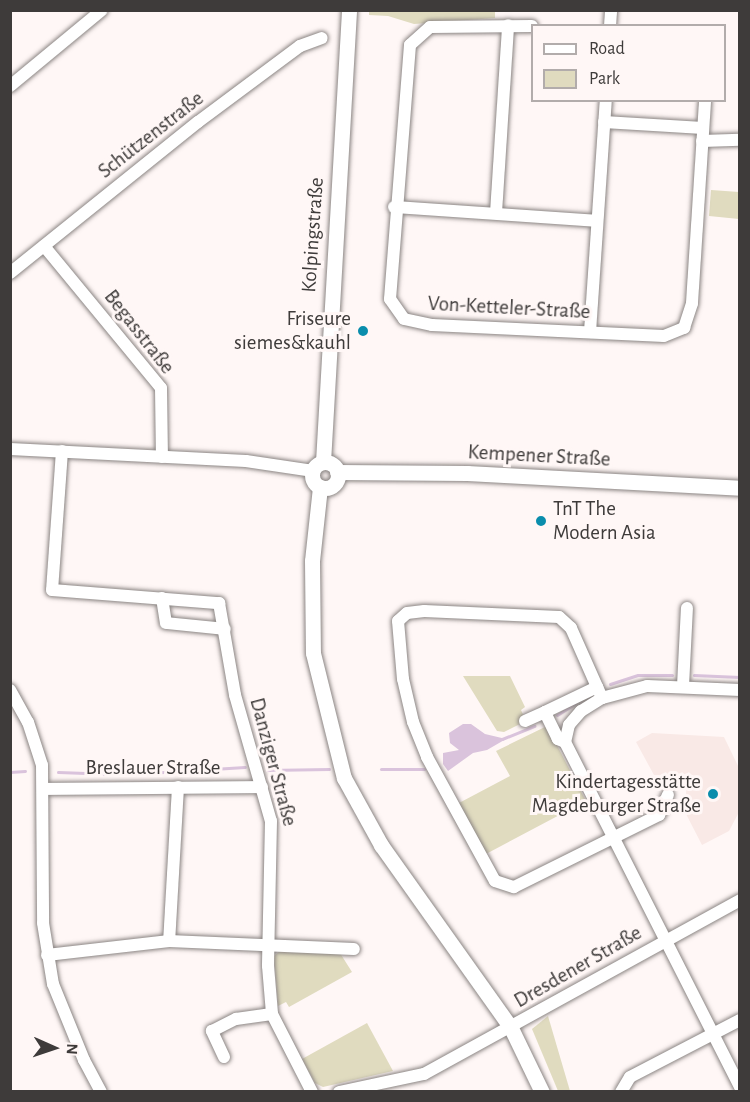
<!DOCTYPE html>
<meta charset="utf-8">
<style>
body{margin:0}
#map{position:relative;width:750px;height:1102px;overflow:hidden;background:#fff7f6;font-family:"Alegreya Sans",sans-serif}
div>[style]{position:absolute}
.built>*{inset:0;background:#f9e9e6}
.green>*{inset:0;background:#e0dbbf}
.water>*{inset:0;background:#dac3dc}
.stream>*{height:3px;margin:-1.5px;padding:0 1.5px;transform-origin:1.5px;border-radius:1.5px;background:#dac3dc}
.roads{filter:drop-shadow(0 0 2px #8b8583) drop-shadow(0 0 2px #8b8583)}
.minor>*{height:12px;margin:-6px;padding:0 6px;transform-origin:6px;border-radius:6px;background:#fff}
.major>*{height:15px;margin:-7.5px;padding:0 7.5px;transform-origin:7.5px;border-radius:7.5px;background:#fff}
.major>.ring{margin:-7.5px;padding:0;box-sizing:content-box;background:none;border:15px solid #fff;border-radius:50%}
.dots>*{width:16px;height:16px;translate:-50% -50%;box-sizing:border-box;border:3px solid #fff7f6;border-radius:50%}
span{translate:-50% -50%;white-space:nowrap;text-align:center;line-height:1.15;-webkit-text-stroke:6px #fff7f6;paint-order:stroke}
.street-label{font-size:21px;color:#3e3b3a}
.poi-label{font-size:21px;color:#3e3b3a}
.right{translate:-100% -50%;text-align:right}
.left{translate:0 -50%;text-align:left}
.frame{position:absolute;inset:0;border:12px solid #3e3b3a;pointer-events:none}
.legend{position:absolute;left:531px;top:24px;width:195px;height:78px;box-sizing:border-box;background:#fff7f6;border:2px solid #b2acab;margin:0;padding:8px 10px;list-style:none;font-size:18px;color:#3e3b3a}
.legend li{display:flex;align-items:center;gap:12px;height:30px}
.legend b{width:30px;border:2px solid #b2acab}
.north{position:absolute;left:24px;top:1018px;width:60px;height:60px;-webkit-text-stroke:4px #fff7f6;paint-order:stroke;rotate:93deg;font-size:16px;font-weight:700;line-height:24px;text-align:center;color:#3e3b3a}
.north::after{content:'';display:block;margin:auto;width:21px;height:27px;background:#3e3b3a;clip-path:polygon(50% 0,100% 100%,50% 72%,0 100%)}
</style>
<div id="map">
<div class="built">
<i style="clip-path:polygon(652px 733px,724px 737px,739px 768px,739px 812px,729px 831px,702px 845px,685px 812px,687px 777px,654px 775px,636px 742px)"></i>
</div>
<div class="green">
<i style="clip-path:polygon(369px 10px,495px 11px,495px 18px,414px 24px,388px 16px,369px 15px)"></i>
<i style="clip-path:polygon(711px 190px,739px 192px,739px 219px,709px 216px)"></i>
<i style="clip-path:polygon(463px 676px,510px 676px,525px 707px,521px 710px,526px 721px,504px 732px,497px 731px)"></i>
<i style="clip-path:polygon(547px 726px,586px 801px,486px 854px,459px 803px,510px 776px,496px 751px)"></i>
<i style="clip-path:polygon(280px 951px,340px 953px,352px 972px,289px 1007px,286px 1002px,278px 1006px,274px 956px)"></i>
<i style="clip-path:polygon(548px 1016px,570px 1091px,558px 1091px,532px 1029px)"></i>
<i style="clip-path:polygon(367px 1023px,393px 1071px,323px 1087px,315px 1083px,302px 1059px)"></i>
</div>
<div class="water">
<i style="clip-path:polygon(463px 724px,471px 724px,485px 734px,506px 739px,487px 750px,473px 753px,448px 771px,443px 764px,443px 753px,459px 750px,450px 743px,449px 733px)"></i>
</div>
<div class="stream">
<i style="left:694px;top:675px;width:46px;rotate:2.5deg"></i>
<i style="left:610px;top:684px;width:29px;rotate:-18deg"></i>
<i style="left:638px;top:675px;width:34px"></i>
<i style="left:557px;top:715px;width:22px;rotate:-32deg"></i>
<i style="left:502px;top:739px;width:35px;rotate:-22deg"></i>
<i style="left:381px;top:769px;width:43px"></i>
<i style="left:267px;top:770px;width:62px;rotate:-0.9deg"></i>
<i style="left:10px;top:772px;width:15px;rotate:-4deg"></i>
<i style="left:58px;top:772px;width:55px;rotate:2.1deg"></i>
<i style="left:132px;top:774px;width:113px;rotate:-3.5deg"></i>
</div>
<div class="roads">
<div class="minor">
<i style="left:532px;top:26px;width:102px;rotate:179.4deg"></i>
<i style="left:430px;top:27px;width:27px;rotate:138deg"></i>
<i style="left:410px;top:45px;width:255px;rotate:94.5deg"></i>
<i style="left:390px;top:299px;width:24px;rotate:55deg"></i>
<i style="left:404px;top:319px;width:29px;rotate:12deg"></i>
<i style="left:432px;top:325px;width:232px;rotate:2.7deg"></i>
<i style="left:664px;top:336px;width:22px;rotate:-22deg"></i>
<i style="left:684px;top:328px;width:26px;rotate:-72deg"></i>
<i style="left:692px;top:303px;width:203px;rotate:-86.3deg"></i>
<i style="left:610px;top:26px;width:16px;rotate:-86deg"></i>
<i style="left:10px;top:86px;width:119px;rotate:-39.6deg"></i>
<i style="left:604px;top:122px;width:99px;rotate:3.5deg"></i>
<i style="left:702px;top:141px;width:38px;rotate:-2deg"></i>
<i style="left:394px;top:207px;width:203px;rotate:3.9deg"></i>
<i style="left:496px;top:213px;width:188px;rotate:-86.3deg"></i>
<i style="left:44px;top:246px;width:184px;rotate:50.5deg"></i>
<i style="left:161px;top:388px;width:69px;rotate:89.2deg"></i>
<i style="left:10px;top:273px;width:241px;rotate:-38.8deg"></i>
<i style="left:198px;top:122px;width:127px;rotate:-36.7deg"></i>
<i style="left:300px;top:46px;width:23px;rotate:-20deg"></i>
<i style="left:590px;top:332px;width:233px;rotate:-86.1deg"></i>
<i style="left:10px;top:449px;width:236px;rotate:2.9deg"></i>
<i style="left:246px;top:461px;width:68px;rotate:8.5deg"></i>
<i style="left:62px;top:451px;width:139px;rotate:94.1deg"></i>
<i style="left:52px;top:590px;width:168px;rotate:4.5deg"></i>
<i style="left:219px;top:603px;width:93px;rotate:80.1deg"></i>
<i style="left:235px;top:695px;width:131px;rotate:74.1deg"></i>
<i style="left:271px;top:821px;width:145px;rotate:91.2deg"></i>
<i style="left:268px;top:966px;width:48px;rotate:85.2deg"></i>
<i style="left:272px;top:1014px;width:88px;rotate:62.9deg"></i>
<i style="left:162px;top:598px;width:25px;rotate:81deg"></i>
<i style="left:166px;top:623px;width:59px;rotate:5.8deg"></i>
<i style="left:683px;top:686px;width:78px;rotate:-87.1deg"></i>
<i style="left:10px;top:690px;width:37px;rotate:61deg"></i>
<i style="left:28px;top:722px;width:45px;rotate:72deg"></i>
<i style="left:42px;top:765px;width:158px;rotate:89.6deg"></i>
<i style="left:43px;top:923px;width:62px;rotate:80.7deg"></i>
<i style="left:53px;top:984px;width:82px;rotate:67.8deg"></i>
<i style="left:84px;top:1060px;width:36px;rotate:62deg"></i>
<i style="left:740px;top:690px;width:93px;rotate:-177.5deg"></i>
<i style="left:647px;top:686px;width:47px;rotate:165.1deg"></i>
<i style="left:602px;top:698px;width:25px;rotate:148deg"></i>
<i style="left:581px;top:711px;width:18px;rotate:131deg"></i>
<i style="left:569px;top:725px;width:17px;rotate:103deg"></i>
<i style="left:565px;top:742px;width:387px;rotate:63.1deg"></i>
<i style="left:602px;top:698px;width:77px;rotate:-113.9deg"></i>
<i style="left:571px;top:628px;width:16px;rotate:-137deg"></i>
<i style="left:559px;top:617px;width:135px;rotate:-177.5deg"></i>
<i style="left:424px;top:611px;width:17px;rotate:173deg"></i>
<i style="left:407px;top:613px;width:12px;rotate:138deg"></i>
<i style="left:398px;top:621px;width:58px;rotate:85.1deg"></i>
<i style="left:403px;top:679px;width:44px;rotate:76.9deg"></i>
<i style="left:413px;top:722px;width:38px;rotate:68deg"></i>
<i style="left:427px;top:757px;width:141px;rotate:61.3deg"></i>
<i style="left:495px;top:881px;width:20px;rotate:18deg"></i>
<i style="left:514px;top:887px;width:162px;rotate:-26.4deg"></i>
<i style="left:659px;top:815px;width:22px;rotate:-66deg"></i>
<i style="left:525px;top:721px;width:22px;rotate:-24deg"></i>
<i style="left:565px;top:742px;width:8px;rotate:-157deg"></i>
<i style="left:558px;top:739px;width:30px;rotate:-116deg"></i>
<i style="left:545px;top:712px;width:58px;rotate:-25.7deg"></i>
<i style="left:178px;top:787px;width:154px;rotate:93.3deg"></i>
<i style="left:169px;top:941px;width:185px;rotate:2.5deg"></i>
<i style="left:44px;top:789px;width:218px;rotate:-0.5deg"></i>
<i style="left:47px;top:955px;width:123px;rotate:-6.5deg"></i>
<i style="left:224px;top:1057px;width:29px;rotate:-115deg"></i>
<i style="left:212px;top:1031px;width:27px;rotate:-27deg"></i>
<i style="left:236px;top:1019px;width:36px;rotate:-8deg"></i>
<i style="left:339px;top:1092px;width:87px;rotate:-12deg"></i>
<i style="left:424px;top:1074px;width:361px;rotate:-28.8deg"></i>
<i style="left:621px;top:1092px;width:17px;rotate:-59deg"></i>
<i style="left:630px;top:1077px;width:124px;rotate:-27.4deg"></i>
</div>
<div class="major">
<i style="left:323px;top:462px;width:453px;rotate:-86.7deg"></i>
<i class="ring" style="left:312px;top:462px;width:11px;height:11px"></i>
<i style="left:337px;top:472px;width:130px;rotate:0.4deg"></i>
<i style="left:467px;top:473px;width:273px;rotate:3.1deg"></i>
<i style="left:320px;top:487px;width:74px;rotate:96.2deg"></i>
<i style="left:312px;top:561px;width:92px;rotate:89.4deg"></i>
<i style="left:313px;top:653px;width:129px;rotate:76.1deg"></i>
<i style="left:344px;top:778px;width:77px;rotate:61.1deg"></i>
<i style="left:381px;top:845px;width:224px;rotate:54.6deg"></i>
<i style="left:511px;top:1028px;width:71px;rotate:64.2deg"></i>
</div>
</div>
<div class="dots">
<i style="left:363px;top:331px;background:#0a8dac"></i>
<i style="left:541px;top:521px;background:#0a8dac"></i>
<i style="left:713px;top:794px;background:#0a8dac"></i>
</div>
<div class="street-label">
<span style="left:151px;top:135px;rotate:-38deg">Schützenstraße</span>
<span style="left:313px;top:235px;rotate:-86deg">Kolpingstraße</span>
<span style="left:509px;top:308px;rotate:3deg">Von-Ketteler-Straße</span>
<span style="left:139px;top:332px;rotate:52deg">Begasstraße</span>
<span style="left:539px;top:456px;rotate:3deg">Kempener Straße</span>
<span style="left:273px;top:762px;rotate:75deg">Danziger Straße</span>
<span style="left:153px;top:768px">Breslauer Straße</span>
<span style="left:578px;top:967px;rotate:-30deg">Dresdener Straße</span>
</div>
<div class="poi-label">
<span class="right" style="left:351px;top:331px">Friseure<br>siemes&amp;kauhl</span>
<span class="left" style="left:553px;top:521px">TnT The<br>Modern Asia</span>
<span class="right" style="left:701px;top:794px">Kindertagesstätte<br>Magdeburger Straße</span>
</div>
<div class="frame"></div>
<ul class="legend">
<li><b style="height:8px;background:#fff"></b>Road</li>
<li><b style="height:16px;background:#e0dbbf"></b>Park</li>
</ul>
<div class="north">N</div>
</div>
